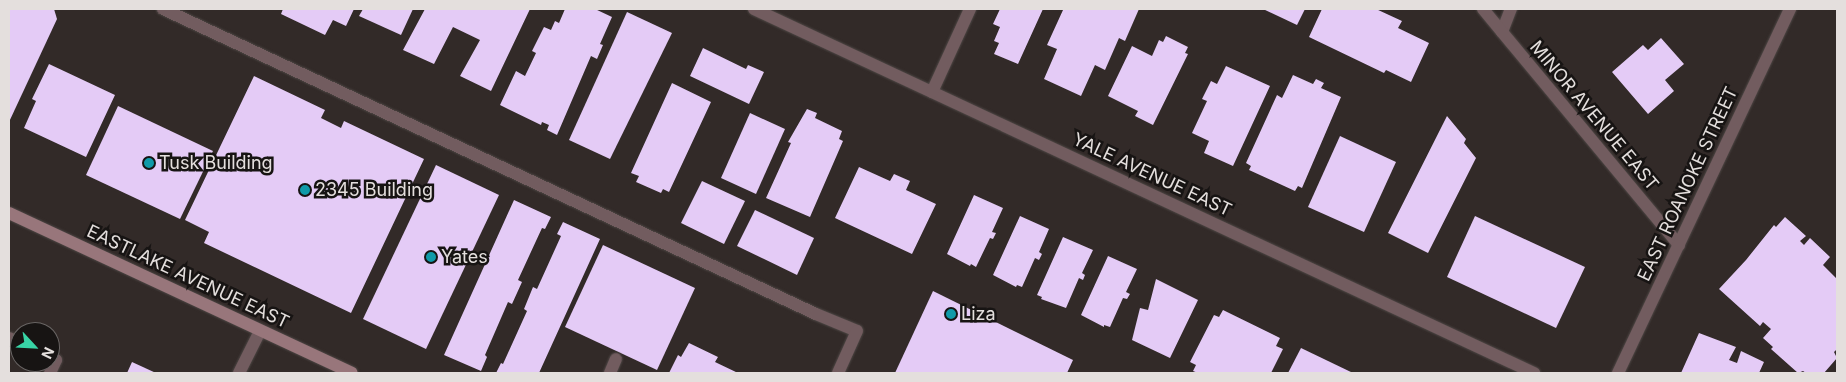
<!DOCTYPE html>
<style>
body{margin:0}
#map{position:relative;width:1846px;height:382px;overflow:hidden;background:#322a28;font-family:Inter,sans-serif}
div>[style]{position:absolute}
.building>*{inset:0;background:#e4cbf6}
.roads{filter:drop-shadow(0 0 1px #4e4745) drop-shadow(0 0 1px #4e4745)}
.lane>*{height:12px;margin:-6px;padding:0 6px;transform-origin:6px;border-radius:6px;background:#725c5f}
.street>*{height:12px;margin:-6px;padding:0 6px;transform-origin:6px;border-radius:6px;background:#725c5f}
.secondary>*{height:12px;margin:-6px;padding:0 6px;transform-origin:6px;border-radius:6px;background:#98767b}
.dots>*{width:14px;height:14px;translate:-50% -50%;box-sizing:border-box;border:2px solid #171413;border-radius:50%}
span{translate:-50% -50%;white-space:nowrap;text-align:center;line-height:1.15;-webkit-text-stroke:5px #171413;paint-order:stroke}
.street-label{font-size:18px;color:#e4dfdd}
.poi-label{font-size:18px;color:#e4dfdd}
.left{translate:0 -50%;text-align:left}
.frame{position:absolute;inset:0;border:10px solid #e4dfdd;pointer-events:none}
.north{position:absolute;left:10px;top:322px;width:50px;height:50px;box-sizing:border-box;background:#171413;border:1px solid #696564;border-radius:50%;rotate:115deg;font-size:14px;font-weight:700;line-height:20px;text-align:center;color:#e4dfdd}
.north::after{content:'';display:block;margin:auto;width:18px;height:22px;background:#38d4a6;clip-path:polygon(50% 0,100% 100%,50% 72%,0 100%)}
</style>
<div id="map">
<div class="building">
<i style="clip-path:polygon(9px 9px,54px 9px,57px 19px,9px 122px)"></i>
<i style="clip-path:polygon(283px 9px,354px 9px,346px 26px,333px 20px,325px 35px,281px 14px)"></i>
<i style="clip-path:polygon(363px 9px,413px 9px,401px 35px,359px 16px)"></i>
<i style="clip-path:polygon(425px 9px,530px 9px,491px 91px,460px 76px,480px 40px,453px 27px,434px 64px,403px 50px)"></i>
<i style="clip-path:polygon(565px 9px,595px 9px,612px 17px,600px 44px,603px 45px,597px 59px,591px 56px,557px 135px,547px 130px,549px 125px,542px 122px,541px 125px,500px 105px,516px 71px,525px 76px,536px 53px,532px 51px,544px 27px,551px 30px,555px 21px,559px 23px)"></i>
<i style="clip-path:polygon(1000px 9px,1043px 9px,1018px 64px,994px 54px,999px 43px,994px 41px,1000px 27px,993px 24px)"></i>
<i style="clip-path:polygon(1059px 9px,1139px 9px,1125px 41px,1119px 38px,1105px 70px,1095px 65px,1081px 96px,1044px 79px,1057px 49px,1047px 45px,1063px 10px)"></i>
<i style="clip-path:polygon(1263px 9px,1305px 9px,1297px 25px)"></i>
<i style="clip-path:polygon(1322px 9px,1376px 9px,1402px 21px,1398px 28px,1429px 43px,1411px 82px,1386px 70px,1384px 73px,1309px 37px)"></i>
<i style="clip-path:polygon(627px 12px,672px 33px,610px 159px,569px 140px)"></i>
<i style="clip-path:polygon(1166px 36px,1188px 47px,1185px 53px,1188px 54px,1153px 125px,1135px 116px,1138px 111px,1108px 96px,1132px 46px,1152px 56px,1159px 40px,1163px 42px)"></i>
<i style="clip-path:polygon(1661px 38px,1684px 64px,1665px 80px,1674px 91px,1648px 114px,1612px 72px,1643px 45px,1648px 50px)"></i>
<i style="clip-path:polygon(703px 48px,746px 69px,748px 65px,764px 72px,749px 104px,690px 76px)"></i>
<i style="clip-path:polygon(49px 64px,115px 95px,86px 157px,24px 128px,36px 101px,32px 99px)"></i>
<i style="clip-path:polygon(1226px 66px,1270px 86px,1233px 166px,1204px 153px,1209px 141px,1192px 133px,1207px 101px,1202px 99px,1211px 81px,1217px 84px)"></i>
<i style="clip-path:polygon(1293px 75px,1313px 84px,1316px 79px,1324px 83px,1321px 88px,1341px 97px,1302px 188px,1298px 186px,1295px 191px,1249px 170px,1251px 166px,1246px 163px,1277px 95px,1282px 98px)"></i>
<i style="clip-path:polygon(254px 76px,325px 110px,321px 118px,341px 128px,344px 121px,424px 159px,351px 313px,204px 243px,209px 232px,185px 220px)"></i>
<i style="clip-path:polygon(672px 83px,711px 102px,669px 192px,663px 189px,661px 193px,636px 182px,639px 176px,631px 173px)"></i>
<i style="clip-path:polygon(118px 106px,213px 151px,180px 219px,86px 175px)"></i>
<i style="clip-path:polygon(807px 109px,817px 113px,815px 118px,842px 131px,839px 139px,843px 141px,810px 217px,766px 198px,791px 143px,788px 142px)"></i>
<i style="clip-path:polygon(750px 113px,785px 129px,756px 194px,721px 178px)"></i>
<i style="clip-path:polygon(1447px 116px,1466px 139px,1464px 143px,1476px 158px,1428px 253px,1388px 233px)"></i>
<i style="clip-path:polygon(1340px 136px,1396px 162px,1364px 232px,1308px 207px)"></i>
<i style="clip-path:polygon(436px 165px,499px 195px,426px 349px,363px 319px)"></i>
<i style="clip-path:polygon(859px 167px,890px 181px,894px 174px,910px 181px,906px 190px,936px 204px,912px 254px,835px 218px)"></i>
<i style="clip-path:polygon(702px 181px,745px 201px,724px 244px,681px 223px)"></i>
<i style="clip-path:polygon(974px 195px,1003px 208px,992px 232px,996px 233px,993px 239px,990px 238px,976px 267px,971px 264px,970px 266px,947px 254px)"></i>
<i style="clip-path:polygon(514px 200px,551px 217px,545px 229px,542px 228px,518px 280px,522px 282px,512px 304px,508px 302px,485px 355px,487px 357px,481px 371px,444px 355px)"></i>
<i style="clip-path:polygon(755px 210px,814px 238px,797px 275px,737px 246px)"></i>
<i style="clip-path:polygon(1020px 216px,1049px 229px,1039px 252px,1042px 254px,1039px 260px,1035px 258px,1022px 287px,1017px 285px,1016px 287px,993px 275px)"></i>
<i style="clip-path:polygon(1475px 216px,1585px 267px,1556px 328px,1447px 277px)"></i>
<i style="clip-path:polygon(1785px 217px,1806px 236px,1800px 241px,1804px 245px,1810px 238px,1830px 257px,1823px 265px,1837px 279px,1837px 349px,1834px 352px,1837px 358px,1824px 373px,1806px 373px,1803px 371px,1798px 373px,1771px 349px,1773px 347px,1763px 338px,1771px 329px,1763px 322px,1760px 326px,1719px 289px,1746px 260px,1774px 225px,1776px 227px)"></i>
<i style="clip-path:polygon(563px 222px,600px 239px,539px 373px,496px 373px,501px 363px,503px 364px,527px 311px,524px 309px,533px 287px,537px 289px,561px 236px,557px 234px)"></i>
<i style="clip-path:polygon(1063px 237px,1093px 250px,1082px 273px,1085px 275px,1083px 280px,1079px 278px,1066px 308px,1041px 299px,1042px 297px,1037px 295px)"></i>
<i style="clip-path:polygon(603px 245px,695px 288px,657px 370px,565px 327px)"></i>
<i style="clip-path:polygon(1108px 256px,1137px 269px,1126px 292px,1130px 294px,1127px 299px,1123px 298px,1110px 327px,1104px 325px,1104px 327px,1081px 315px)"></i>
<i style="clip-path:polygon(1156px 279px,1198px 300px,1170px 358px,1132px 340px,1140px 308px,1148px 310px)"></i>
<i style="clip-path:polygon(933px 291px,1073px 360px,1067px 373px,895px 373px)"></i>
<i style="clip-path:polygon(1223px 310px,1280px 338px,1276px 346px,1283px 349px,1271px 373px,1198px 373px,1193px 371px,1196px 365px,1190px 362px,1214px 315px,1219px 317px)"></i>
<i style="clip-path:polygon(1699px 333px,1736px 347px,1729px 360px,1737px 363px,1741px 351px,1764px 362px,1759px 373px,1681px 373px)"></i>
<i style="clip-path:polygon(689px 343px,718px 357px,715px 362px,738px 373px,669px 373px,678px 355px,681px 357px)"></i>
<i style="clip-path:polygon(1301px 348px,1353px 373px,1288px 373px)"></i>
<i style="clip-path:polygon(132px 362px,156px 373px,127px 373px)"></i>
</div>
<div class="roads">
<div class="lane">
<i style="left:163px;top:9px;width:721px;rotate:25.04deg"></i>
<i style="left:816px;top:314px;width:44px;rotate:22.5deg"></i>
<i style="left:1502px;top:32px;width:25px;rotate:-69deg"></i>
<i style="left:9px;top:338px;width:12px;rotate:24deg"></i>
<i style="left:50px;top:373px;width:14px;rotate:-65deg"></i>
<i style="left:56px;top:360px;width:6px;rotate:-162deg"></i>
<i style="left:239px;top:373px;width:47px;rotate:-63.4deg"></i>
<i style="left:610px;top:373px;width:15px;rotate:-67deg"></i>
</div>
<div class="street">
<i style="left:754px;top:9px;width:861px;rotate:25.02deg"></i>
<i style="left:1483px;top:9px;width:307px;rotate:50.3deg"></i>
<i style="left:932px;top:92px;width:91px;rotate:-65.4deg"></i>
<i style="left:838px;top:373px;width:46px;rotate:-65.7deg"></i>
<i style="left:1618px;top:373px;width:403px;rotate:-64.7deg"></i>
</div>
<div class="secondary">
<i style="left:9px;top:213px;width:378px;rotate:25deg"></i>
</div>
</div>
<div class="dots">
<i style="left:149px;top:163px;background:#0f9aa8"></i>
<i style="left:305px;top:190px;background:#0f9aa8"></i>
<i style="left:431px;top:257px;background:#0f9aa8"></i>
<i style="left:951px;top:314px;background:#0f9aa8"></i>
</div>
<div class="street-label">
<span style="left:1594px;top:116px;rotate:50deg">MINOR AVENUE EAST</span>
<span style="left:1152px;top:175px;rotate:25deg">YALE AVENUE EAST</span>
<span style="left:1688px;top:184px;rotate:-65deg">EAST ROANOKE STREET</span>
<span style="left:188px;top:277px;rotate:25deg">EASTLAKE AVENUE EAST</span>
</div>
<div class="poi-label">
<span class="left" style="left:159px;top:163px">Tusk Building</span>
<span class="left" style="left:315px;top:190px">2345 Building</span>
<span class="left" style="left:441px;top:257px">Yates</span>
<span class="left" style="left:961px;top:314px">Liza</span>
</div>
<div class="frame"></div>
<div class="north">N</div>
</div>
